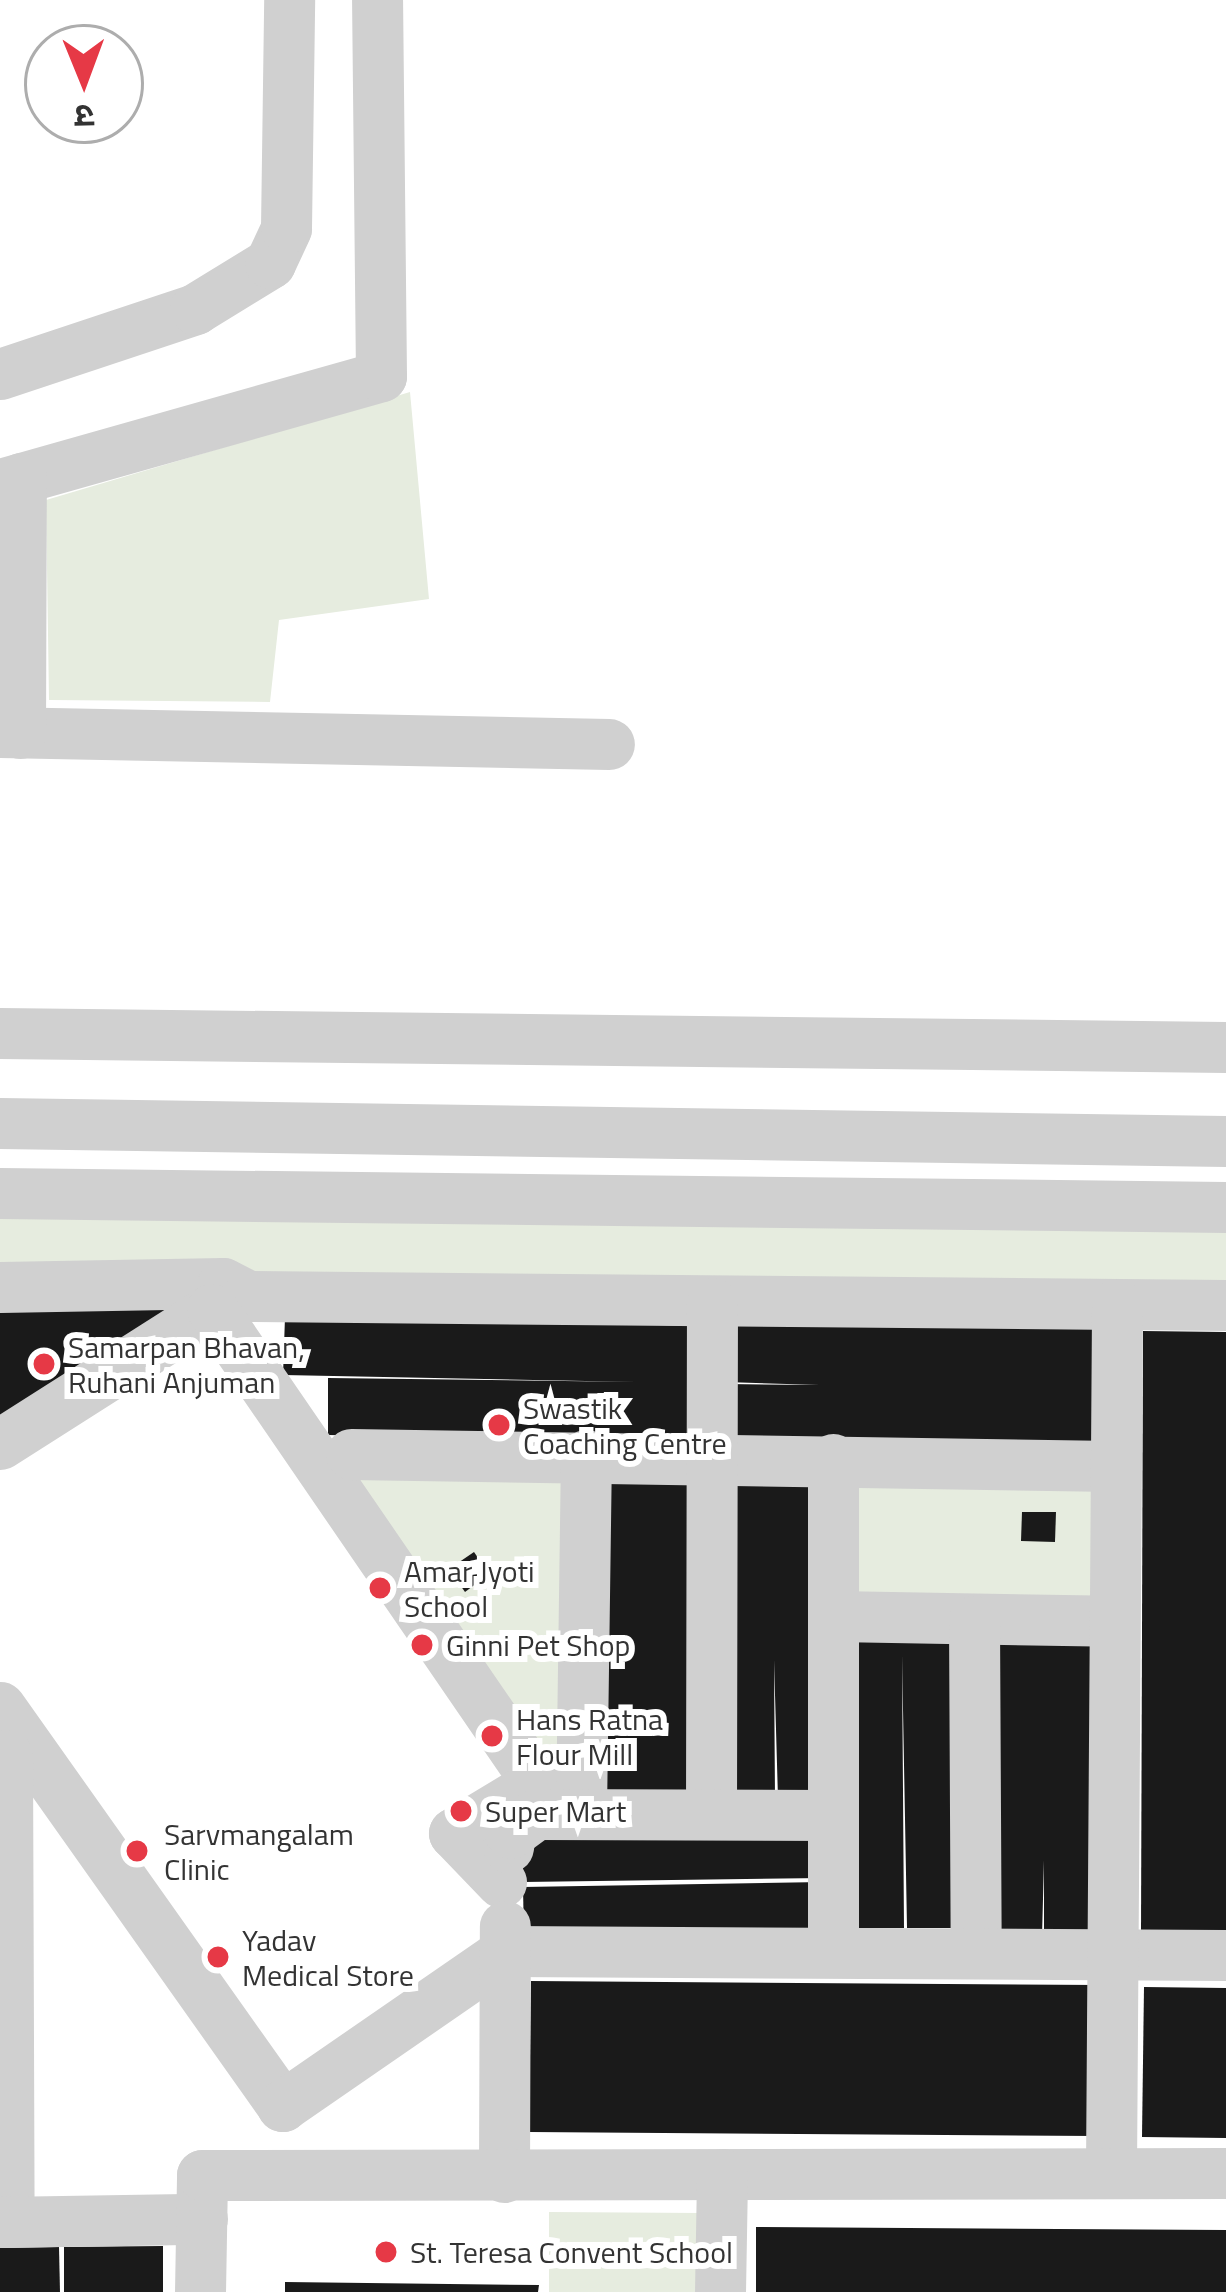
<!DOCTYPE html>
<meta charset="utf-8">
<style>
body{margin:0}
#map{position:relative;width:1226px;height:2292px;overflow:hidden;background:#fff;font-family:"Titillium Web","Noto Sans Devanagari",sans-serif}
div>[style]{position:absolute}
.green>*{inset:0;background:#e6ecdf}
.building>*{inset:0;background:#1a1a1a}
.minor>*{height:51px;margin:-25.5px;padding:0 25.5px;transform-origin:25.5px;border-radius:25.5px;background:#d0d0d0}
.dots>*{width:33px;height:33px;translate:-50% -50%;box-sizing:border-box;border:6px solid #fff;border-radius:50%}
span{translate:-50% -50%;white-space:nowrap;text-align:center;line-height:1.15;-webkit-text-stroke:12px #fff;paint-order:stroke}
.poi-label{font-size:30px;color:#333}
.left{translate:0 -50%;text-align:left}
.north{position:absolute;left:24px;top:24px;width:120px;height:120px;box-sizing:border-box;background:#fff;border:3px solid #adadad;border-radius:50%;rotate:179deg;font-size:33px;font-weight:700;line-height:48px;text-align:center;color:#333}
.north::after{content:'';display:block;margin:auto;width:42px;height:54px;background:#e63946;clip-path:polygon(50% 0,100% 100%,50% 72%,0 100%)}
</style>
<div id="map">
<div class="green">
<i style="clip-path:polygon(410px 392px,429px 599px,279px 620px,270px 702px,49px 700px,46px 500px)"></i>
<i style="clip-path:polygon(0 1212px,1226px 1222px,1226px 1287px,0 1275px)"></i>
<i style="clip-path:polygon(341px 1470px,572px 1478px,557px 1785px)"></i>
<i style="clip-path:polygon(851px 1479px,1095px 1482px,1094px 1606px,849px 1602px)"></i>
<i style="clip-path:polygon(549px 2212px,701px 2213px,701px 2292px,549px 2292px)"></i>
</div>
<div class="building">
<i style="clip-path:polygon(0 1308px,177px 1308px,0 1420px)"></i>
<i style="clip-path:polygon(285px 1317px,705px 1326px,702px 1442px,328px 1435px,328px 1378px,638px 1382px,283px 1375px)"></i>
<i style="clip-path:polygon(726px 1323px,1105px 1328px,1103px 1443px,725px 1438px,726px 1384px,820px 1385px,725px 1382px)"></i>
<i style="clip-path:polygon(1143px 1331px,1226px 1332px,1226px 1936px,1141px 1935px)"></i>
<i style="clip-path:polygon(699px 1471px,701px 1793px,601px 1793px,599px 1472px)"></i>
<i style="clip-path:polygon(721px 1480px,823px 1480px,828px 1798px,778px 1799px,774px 1660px,775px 1799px,724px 1799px)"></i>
<i style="clip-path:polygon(1022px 1512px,1056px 1512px,1055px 1542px,1021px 1541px)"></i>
<i style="clip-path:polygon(474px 1552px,489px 1574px,465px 1592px,449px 1569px)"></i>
<i style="clip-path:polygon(959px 1632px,962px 1928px,907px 1928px,902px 1655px,904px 1928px,844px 1928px,842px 1633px)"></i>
<i style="clip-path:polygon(985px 1633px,1102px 1633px,1102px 1937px,1044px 1937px,1044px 1860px,1042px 1937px,985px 1937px)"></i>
<i style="clip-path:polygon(822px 1828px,823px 1878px,523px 1882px,522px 1833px)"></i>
<i style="clip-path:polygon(823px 1882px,824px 1935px,524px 1940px,523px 1887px)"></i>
<i style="clip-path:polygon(531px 1981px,1098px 1985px,1097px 2136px,529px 2132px)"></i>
<i style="clip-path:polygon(1144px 1987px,1226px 1988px,1226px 2138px,1142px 2137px)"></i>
<i style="clip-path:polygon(756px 2227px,1226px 2230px,1226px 2292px,756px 2292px)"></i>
<i style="clip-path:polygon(163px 2246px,163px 2292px,64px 2292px,64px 2247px)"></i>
<i style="clip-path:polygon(59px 2247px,60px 2292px,0 2292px,0 2248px)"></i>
<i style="clip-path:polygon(285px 2282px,539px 2285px,538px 2292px,285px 2292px)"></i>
</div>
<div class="minor">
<i style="left:0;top:374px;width:206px;rotate:-18.4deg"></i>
<i style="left:195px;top:309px;width:88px;rotate:-31.5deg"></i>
<i style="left:270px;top:263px;width:38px;rotate:-65deg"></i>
<i style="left:286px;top:228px;width:228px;rotate:-89.2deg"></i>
<i style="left:0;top:484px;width:396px;rotate:-15.8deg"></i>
<i style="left:381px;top:376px;width:376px;rotate:-90.6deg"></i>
<i style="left:0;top:732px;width:609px;rotate:1.13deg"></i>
<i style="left:20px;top:733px;width:255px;rotate:-89.8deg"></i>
<i style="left:0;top:1033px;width:1226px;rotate:0.65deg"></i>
<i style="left:0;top:1123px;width:1226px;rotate:0.84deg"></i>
<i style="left:0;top:1193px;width:1226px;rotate:0.65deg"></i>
<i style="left:0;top:1287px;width:223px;rotate:-1deg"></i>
<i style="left:223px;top:1283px;width:28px;rotate:27deg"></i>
<i style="left:248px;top:1296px;width:978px;rotate:0.53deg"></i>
<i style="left:0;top:1444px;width:251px;rotate:-32.5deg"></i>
<i style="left:212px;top:1309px;width:575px;rotate:55.56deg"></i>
<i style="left:537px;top:1783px;width:97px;rotate:148.9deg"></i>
<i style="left:454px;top:1833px;width:68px;rotate:46.2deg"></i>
<i style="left:351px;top:1454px;width:762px;rotate:0.9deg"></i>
<i style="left:835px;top:1616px;width:276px;rotate:1deg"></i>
<i style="left:974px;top:1621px;width:330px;rotate:89.7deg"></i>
<i style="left:0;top:1707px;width:489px;rotate:54.7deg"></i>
<i style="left:282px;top:2106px;width:273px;rotate:-34.6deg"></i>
<i style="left:507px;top:1951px;width:719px;rotate:0.32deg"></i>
<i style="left:7px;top:1755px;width:467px;rotate:89.8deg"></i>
<i style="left:581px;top:1811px;width:356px;rotate:-89.2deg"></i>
<i style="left:711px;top:1814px;width:511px;rotate:-89.89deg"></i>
<i style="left:508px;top:1847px;width:14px;rotate:-82deg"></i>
<i style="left:510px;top:1833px;width:32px;rotate:-36deg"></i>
<i style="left:536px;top:1814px;width:297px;rotate:0.2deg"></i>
<i style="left:833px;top:1951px;width:492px;rotate:-90deg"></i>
<i style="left:1111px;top:2170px;width:866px;rotate:-89.6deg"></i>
<i style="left:504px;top:2177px;width:251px;rotate:-89.8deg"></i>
<i style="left:0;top:2222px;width:202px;rotate:-0.9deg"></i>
<i style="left:200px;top:2292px;width:117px;rotate:-89deg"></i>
<i style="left:202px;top:2175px;width:1024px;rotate:-0.11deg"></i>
<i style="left:720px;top:2292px;width:118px;rotate:-89deg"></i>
</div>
<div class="dots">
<i style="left:44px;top:1364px;background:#e63946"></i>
<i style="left:499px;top:1425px;background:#e63946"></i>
<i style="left:380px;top:1588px;background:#e63946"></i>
<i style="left:422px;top:1645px;background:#e63946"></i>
<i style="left:492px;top:1736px;background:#e63946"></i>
<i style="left:461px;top:1811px;background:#e63946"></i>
<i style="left:137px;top:1851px;background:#e63946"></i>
<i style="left:218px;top:1957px;background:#e63946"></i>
<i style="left:386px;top:2252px;background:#e63946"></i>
</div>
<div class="poi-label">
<span class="left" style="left:68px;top:1364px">Samarpan Bhavan,<br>Ruhani Anjuman</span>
<span class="left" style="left:523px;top:1425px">Swastik<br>Coaching Centre</span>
<span class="left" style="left:404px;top:1588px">Amar Jyoti<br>School</span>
<span class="left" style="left:446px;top:1645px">Ginni Pet Shop</span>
<span class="left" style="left:516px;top:1736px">Hans Ratna<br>Flour Mill</span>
<span class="left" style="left:485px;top:1811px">Super Mart</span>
<span class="left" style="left:164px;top:1851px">Sarvmangalam<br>Clinic</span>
<span class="left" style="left:242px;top:1957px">Yadav<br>Medical Store</span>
<span class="left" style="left:410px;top:2252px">St. Teresa Convent School</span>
</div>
<div class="north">उ</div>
</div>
